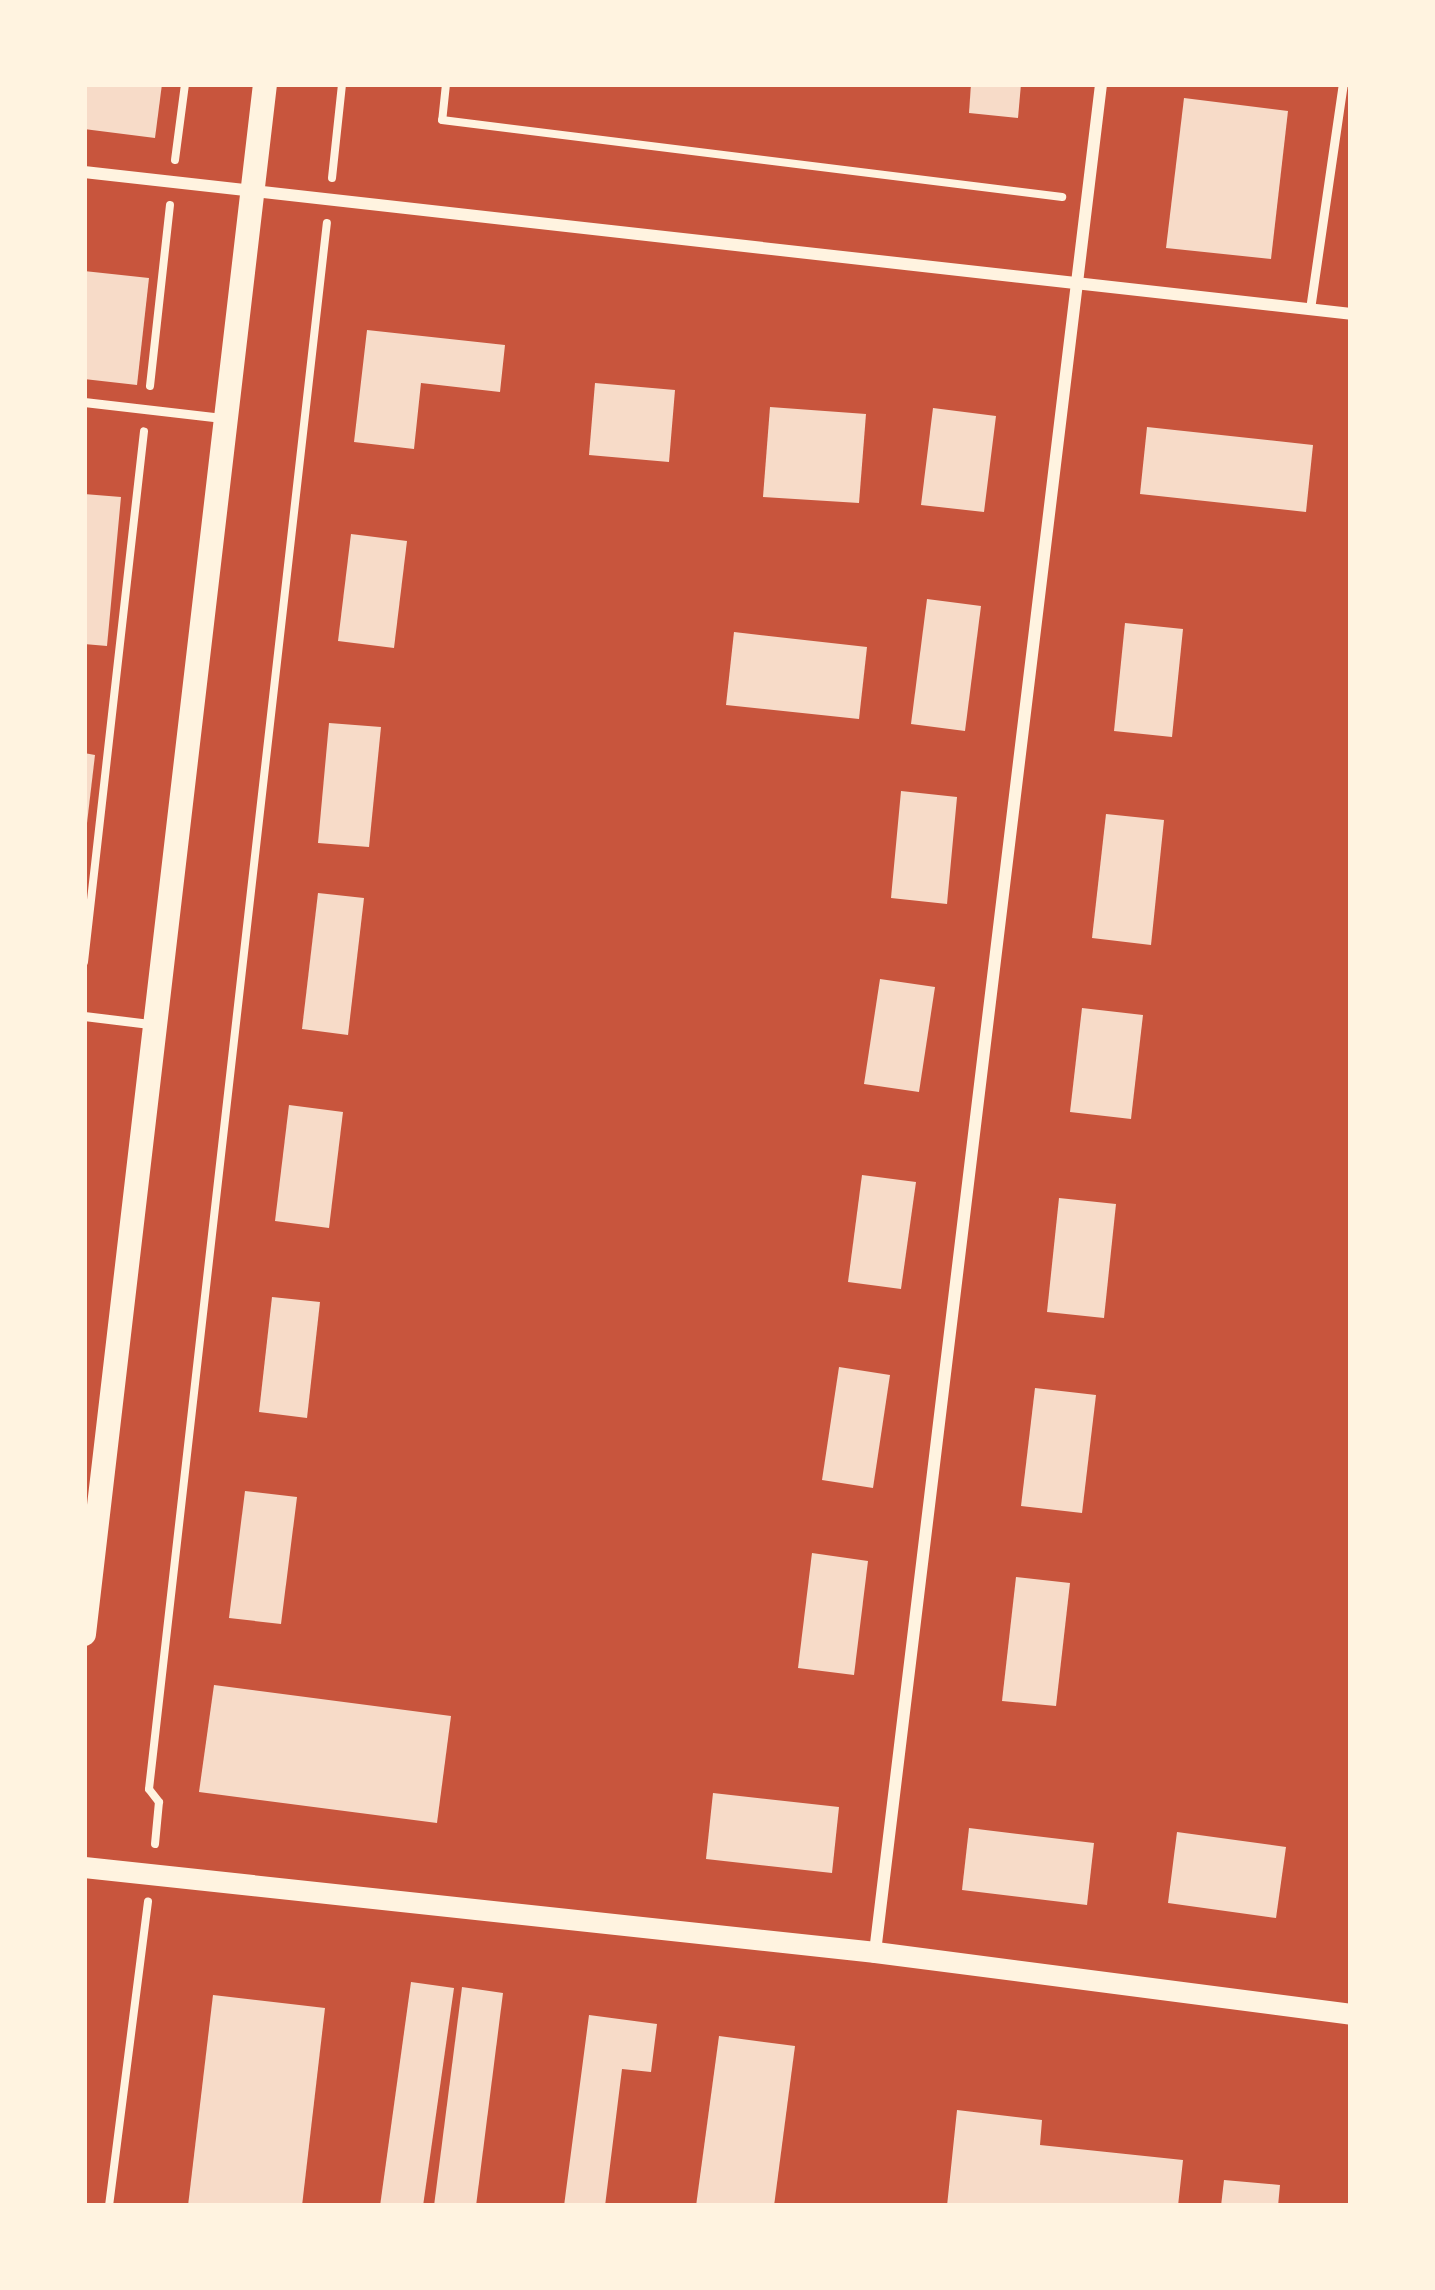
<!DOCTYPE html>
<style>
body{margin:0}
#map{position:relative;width:1435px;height:2290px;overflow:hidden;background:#c8553d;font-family:"Fira Sans Condensed",sans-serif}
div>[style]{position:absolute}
.building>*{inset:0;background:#f7dbc8}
.path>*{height:8px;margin:-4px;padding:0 4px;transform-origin:4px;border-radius:4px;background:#fff3e0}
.service>*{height:9px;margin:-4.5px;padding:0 4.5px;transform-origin:4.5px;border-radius:4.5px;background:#fff3e0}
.minor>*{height:12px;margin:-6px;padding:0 6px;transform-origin:6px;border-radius:6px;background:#fff3e0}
.tertiary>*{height:21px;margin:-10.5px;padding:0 10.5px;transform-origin:10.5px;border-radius:10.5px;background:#fff3e0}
.secondary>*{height:24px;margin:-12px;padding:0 12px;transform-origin:12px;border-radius:12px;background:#fff3e0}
span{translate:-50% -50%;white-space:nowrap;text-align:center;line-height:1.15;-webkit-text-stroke:12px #fff3e0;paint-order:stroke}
.frame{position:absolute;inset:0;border:87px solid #fff3e0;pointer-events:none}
</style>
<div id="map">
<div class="building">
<i style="clip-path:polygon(84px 84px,162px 84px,155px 138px,84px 129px)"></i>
<i style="clip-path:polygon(971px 84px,1021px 84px,1018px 118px,969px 113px)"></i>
<i style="clip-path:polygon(1184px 98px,1288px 111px,1271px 259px,1166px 248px)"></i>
<i style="clip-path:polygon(84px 271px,149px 278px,137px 385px,84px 379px)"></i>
<i style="clip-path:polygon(367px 330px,505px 345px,500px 392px,421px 383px,414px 449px,354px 442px)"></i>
<i style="clip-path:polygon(595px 383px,675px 390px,669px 462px,589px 455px)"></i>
<i style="clip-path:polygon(770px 407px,866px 414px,859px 503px,763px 497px)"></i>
<i style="clip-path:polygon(933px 408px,996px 416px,984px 512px,921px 505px)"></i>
<i style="clip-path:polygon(1147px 427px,1313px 445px,1306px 512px,1140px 494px)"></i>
<i style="clip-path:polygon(84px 494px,121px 497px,107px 646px,84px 644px)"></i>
<i style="clip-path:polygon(351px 534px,407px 541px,394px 648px,338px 641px)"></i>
<i style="clip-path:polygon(927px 599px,981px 606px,965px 731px,911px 724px)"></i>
<i style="clip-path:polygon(1125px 623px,1183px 629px,1172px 737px,1114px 731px)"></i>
<i style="clip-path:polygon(734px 632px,867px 647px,859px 719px,726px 705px)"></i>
<i style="clip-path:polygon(329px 723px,381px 727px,369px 847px,318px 843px)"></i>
<i style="clip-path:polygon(84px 753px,95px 755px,87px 823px,84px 823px)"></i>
<i style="clip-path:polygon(901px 791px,957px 797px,947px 904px,891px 898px)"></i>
<i style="clip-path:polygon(1106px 814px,1164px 820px,1151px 945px,1092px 938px)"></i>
<i style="clip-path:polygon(318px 893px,364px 898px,348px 1035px,302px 1029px)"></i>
<i style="clip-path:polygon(880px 979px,935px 987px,919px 1092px,864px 1084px)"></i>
<i style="clip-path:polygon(1082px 1008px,1143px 1015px,1131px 1119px,1070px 1112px)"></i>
<i style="clip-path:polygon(289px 1105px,343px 1112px,329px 1228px,275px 1221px)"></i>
<i style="clip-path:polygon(862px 1175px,916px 1182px,901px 1289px,848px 1282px)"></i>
<i style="clip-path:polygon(1059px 1198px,1116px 1204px,1104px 1318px,1047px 1312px)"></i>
<i style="clip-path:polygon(272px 1297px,320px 1302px,307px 1418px,259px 1412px)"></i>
<i style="clip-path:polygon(839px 1367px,890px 1375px,873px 1488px,822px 1480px)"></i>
<i style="clip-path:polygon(1035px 1388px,1096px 1395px,1082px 1513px,1021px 1506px)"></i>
<i style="clip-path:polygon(245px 1491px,297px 1497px,281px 1624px,229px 1618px)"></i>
<i style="clip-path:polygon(812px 1553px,868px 1561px,854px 1675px,798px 1668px)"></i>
<i style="clip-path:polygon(1016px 1577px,1070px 1583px,1056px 1706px,1002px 1701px)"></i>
<i style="clip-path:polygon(214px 1685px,451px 1716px,437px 1823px,199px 1792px)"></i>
<i style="clip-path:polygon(713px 1793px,839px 1807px,832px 1873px,706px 1859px)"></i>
<i style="clip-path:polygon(969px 1828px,1094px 1843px,1087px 1905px,962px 1890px)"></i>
<i style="clip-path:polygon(1177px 1832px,1286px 1847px,1276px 1918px,1168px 1903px)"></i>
<i style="clip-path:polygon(411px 1982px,454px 1988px,423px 2206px,380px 2206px)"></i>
<i style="clip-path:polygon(462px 1987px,503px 1993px,476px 2206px,434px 2206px)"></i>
<i style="clip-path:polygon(213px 1995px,325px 2008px,302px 2206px,188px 2206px)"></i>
<i style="clip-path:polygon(589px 2015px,657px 2024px,651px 2072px,622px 2069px,605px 2206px,564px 2206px)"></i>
<i style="clip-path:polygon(719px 2036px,795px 2046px,774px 2206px,696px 2206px)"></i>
<i style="clip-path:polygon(957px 2110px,1042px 2120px,1040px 2145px,1183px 2160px,1178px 2206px,947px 2206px)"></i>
<i style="clip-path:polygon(1224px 2180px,1280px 2185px,1278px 2206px,1221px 2206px)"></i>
</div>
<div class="path">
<i style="left:446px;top:84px;width:36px;rotate:96deg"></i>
<i style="left:442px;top:120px;width:625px;rotate:7.08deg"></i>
<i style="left:175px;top:160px;width:77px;rotate:-82.5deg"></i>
<i style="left:332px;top:178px;width:95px;rotate:-83.9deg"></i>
<i style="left:150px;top:386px;width:182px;rotate:-83.7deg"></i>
<i style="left:84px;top:962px;width:534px;rotate:-83.55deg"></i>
<i style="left:155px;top:1844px;width:42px;rotate:-84.6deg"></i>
<i style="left:159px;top:1802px;width:16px;rotate:-128deg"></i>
<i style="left:149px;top:1789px;width:1576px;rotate:-83.52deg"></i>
<i style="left:109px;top:2206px;width:307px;rotate:-82.7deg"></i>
</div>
<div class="service">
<i style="left:1310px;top:309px;width:227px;rotate:-81.7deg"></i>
<i style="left:84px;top:402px;width:139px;rotate:6.6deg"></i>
<i style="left:84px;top:1016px;width:66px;rotate:6.9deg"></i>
</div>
<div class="minor">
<i style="left:84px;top:172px;width:1275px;rotate:6.39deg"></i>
<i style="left:875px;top:1952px;width:1882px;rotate:-83.1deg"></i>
</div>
<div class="tertiary">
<i style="left:84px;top:1867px;width:796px;rotate:6.13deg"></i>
<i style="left:875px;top:1952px;width:480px;rotate:7.4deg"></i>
</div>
<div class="secondary">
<i style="left:84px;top:1634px;width:1561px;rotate:-83.34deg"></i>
</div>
<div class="frame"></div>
</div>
